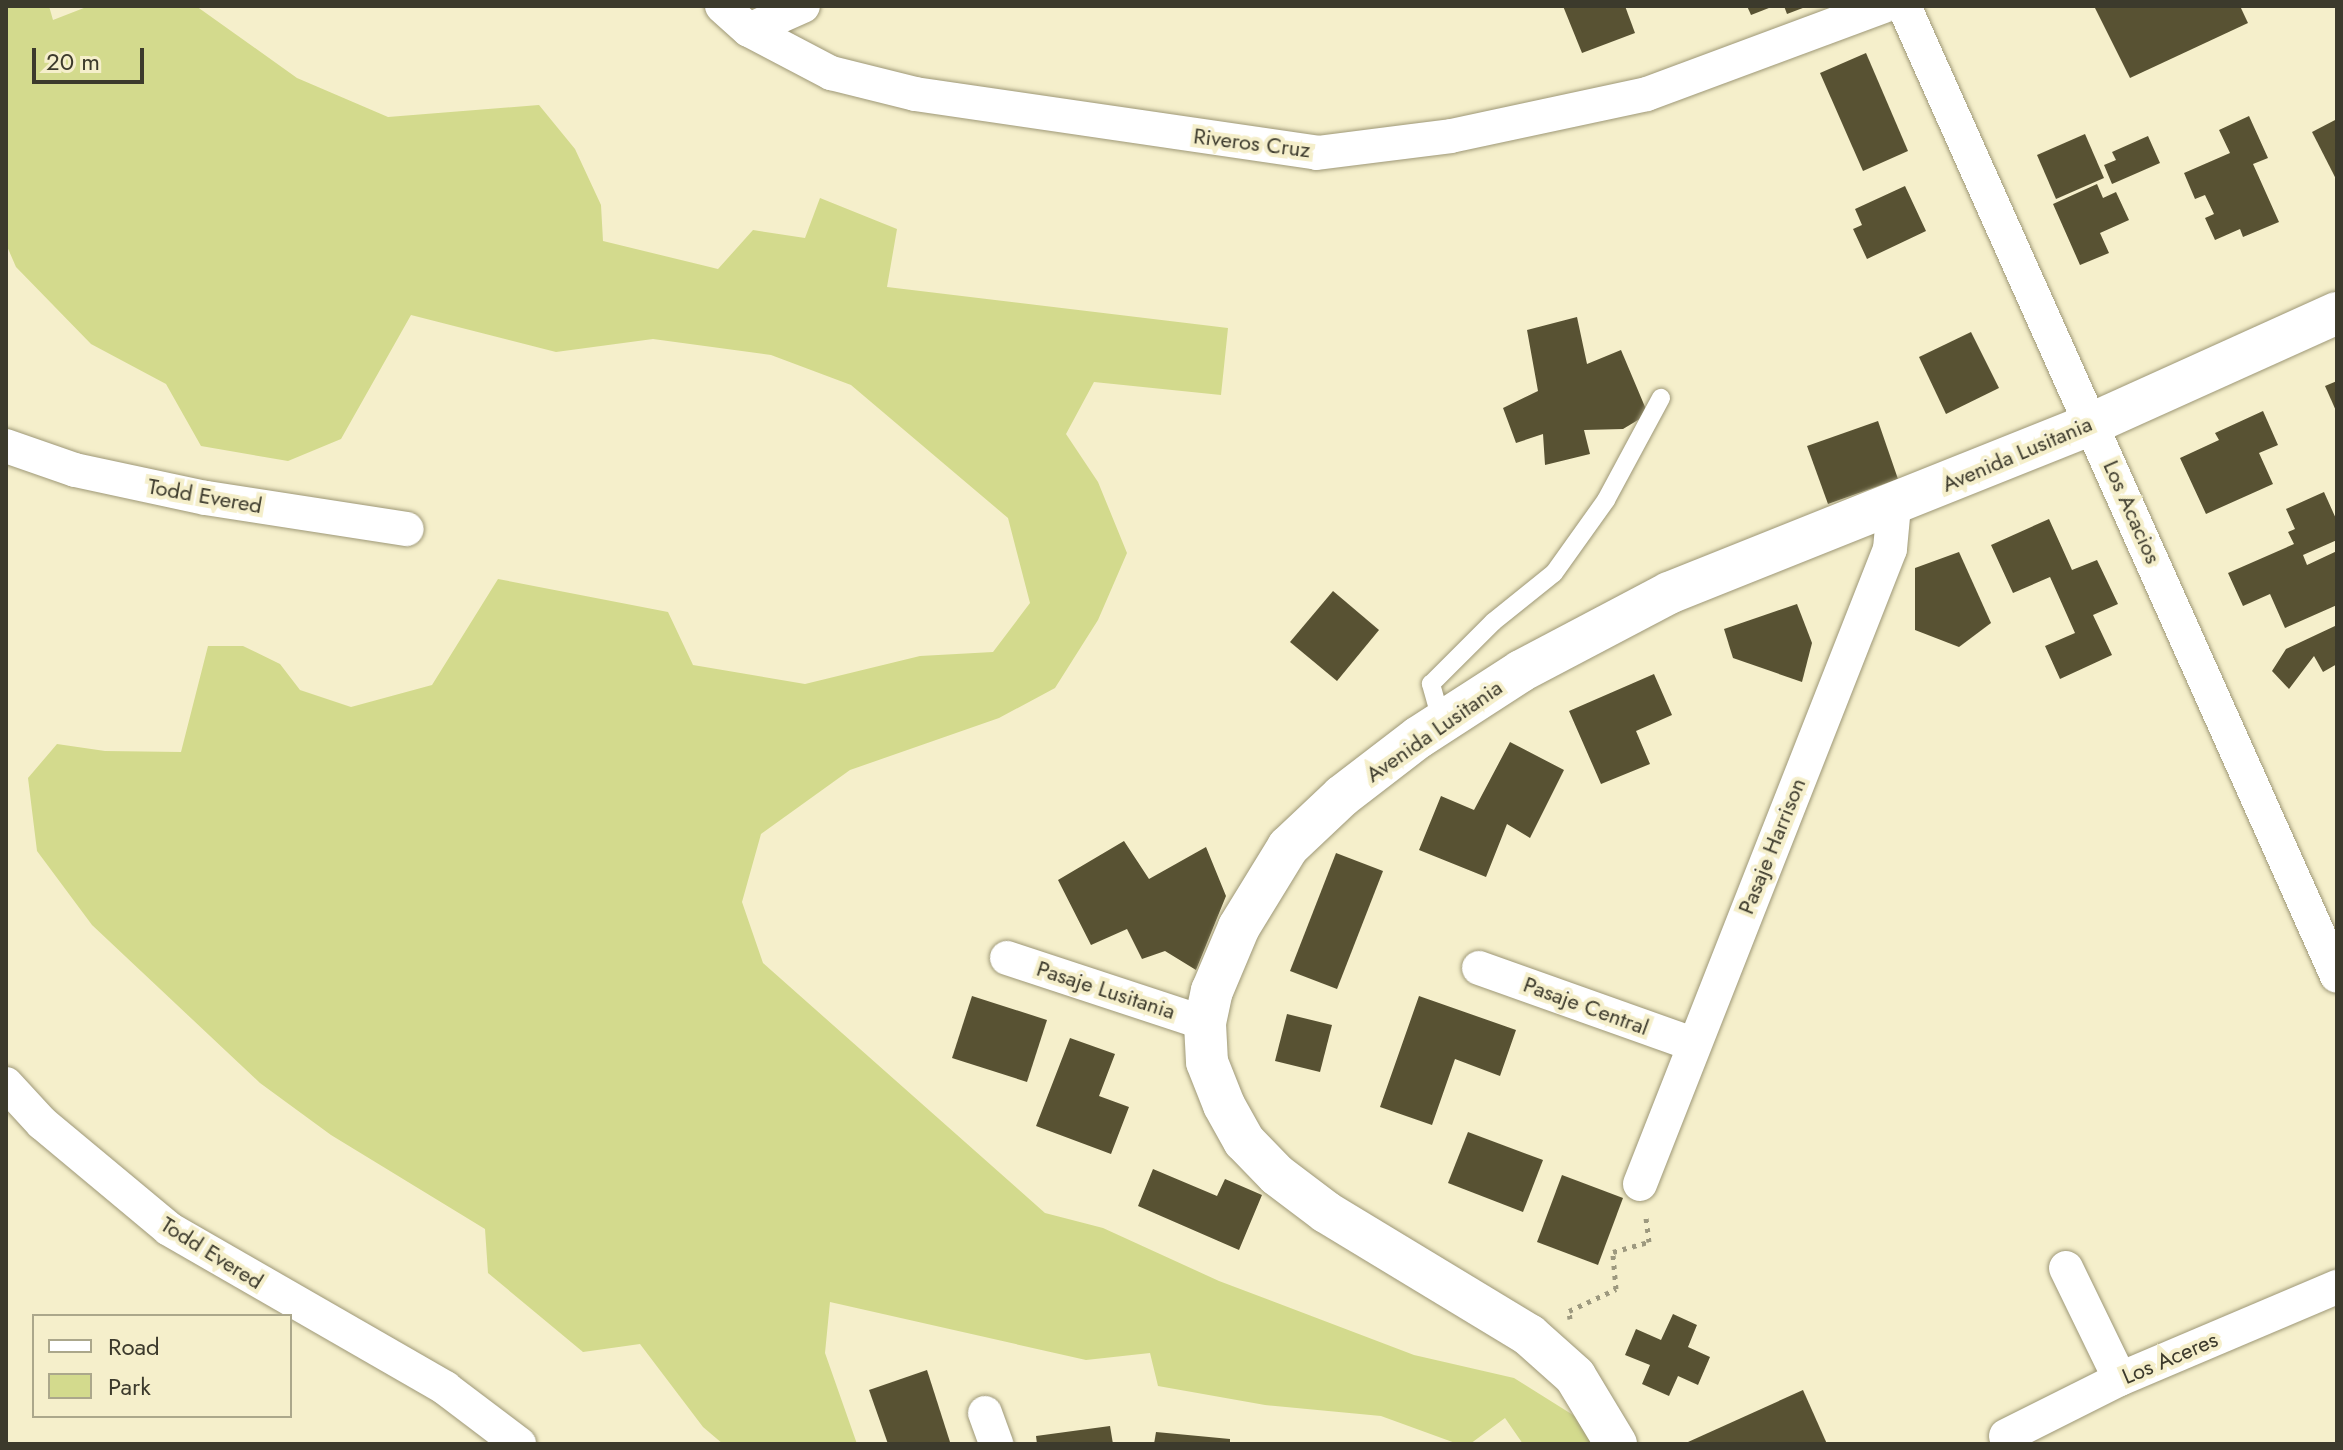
<!DOCTYPE html>
<style>
body{margin:0}
#map{position:relative;width:2343px;height:1450px;overflow:hidden;background:#f5efcb;font-family:Jost,sans-serif}
div>[style]{position:absolute}
.green>*{inset:0;background:#d3da8d}
.building>*{inset:0;background:#585233}
.path>*{height:5px;margin-top:-2.5px;transform-origin:0;background:repeating-linear-gradient(90deg,#9d997f 0 4px,transparent 0 10px)}
.roads{filter:drop-shadow(0 0 2px #9e9877) drop-shadow(0 0 2px #9e9877)}
.service>*{height:18px;margin:-9px;padding:0 9px;transform-origin:9px;border-radius:9px;background:#fff}
.minor>*{height:34px;margin:-17px;padding:0 17px;transform-origin:17px;border-radius:17px;background:#fff}
.tertiary>*{height:42px;margin:-21px;padding:0 21px;transform-origin:21px;border-radius:21px;background:#fff}
span{translate:-50% -50%;white-space:nowrap;text-align:center;line-height:1.15;-webkit-text-stroke:8px #f5efcb;paint-order:stroke}
.street-label{font-size:22px;color:#3c3a2c}
.frame{position:absolute;inset:0;border:8px solid #3c3a2c;pointer-events:none}
.legend{position:absolute;left:32px;top:1314px;width:260px;height:104px;box-sizing:border-box;background:#f5efcb;border:2px solid #aba78b;margin:0;padding:10px 14px;list-style:none;font-size:24px;color:#3c3a2c}
.legend li{display:flex;align-items:center;gap:16px;height:40px}
.legend b{width:40px;border:2px solid #aba78b}
.scale{position:absolute;left:32px;top:48px;width:112px;height:36px;box-sizing:border-box;border:4px solid #3c3a2c;border-top:0;padding-left:10px;font-size:24px;line-height:28px;white-space:nowrap;color:#3c3a2c;-webkit-text-stroke:6px #f5efcb;paint-order:stroke}
</style>
<div id="map">
<div class="green">
<i style="clip-path:polygon(6px 6px,49px 6px,53px 20px,89px 6px,196px 6px,297px 78px,388px 117px,539px 105px,575px 149px,601px 205px,603px 241px,718px 269px,753px 230px,805px 238px,820px 198px,897px 229px,887px 287px,1228px 328px,1221px 395px,1094px 382px,1066px 434px,1098px 482px,1127px 553px,1098px 620px,1055px 688px,999px 718px,850px 770px,761px 834px,742px 902px,763px 963px,1045px 1213px,1103px 1228px,1219px 1281px,1414px 1355px,1514px 1378px,1581px 1420px,1593px 1444px,1523px 1444px,1505px 1418px,1470px 1444px,1458px 1444px,1381px 1416px,1265px 1405px,1158px 1386px,1150px 1353px,1086px 1360px,830px 1302px,825px 1353px,857px 1444px,723px 1444px,703px 1427px,640px 1344px,583px 1352px,488px 1273px,485px 1229px,331px 1135px,260px 1083px,92px 925px,37px 851px,28px 778px,57px 744px,105px 751px,181px 752px,208px 646px,243px 646px,280px 664px,300px 690px,351px 707px,432px 685px,498px 579px,668px 612px,693px 665px,805px 684px,920px 656px,993px 652px,1030px 603px,1008px 518px,851px 385px,771px 355px,653px 339px,556px 352px,411px 315px,341px 439px,288px 461px,201px 446px,166px 384px,91px 344px,16px 267px,6px 244px)"></i>
</div>
<div class="building">
<i style="clip-path:polygon(1563px 6px,1625px 6px,1635px 33px,1582px 53px)"></i>
<i style="clip-path:polygon(1747px 6px,1774px 6px,1751px 15px)"></i>
<i style="clip-path:polygon(1784px 6px,1808px 6px,1787px 14px)"></i>
<i style="clip-path:polygon(2094px 6px,2240px 6px,2248px 23px,2130px 78px)"></i>
<i style="clip-path:polygon(1866px 53px,1908px 151px,1863px 171px,1820px 73px)"></i>
<i style="clip-path:polygon(2249px 116px,2268px 158px,2253px 164px,2279px 222px,2243px 237px,2240px 229px,2215px 240px,2205px 218px,2214px 214px,2205px 195px,2195px 199px,2184px 173px,2230px 153px,2219px 130px)"></i>
<i style="clip-path:polygon(2337px 119px,2337px 181px,2312px 132px)"></i>
<i style="clip-path:polygon(2085px 134px,2104px 178px,2056px 199px,2037px 155px)"></i>
<i style="clip-path:polygon(2148px 136px,2160px 163px,2112px 184px,2104px 165px,2116px 160px,2112px 152px)"></i>
<i style="clip-path:polygon(2097px 184px,2103px 198px,2116px 192px,2129px 220px,2100px 233px,2109px 253px,2080px 265px,2053px 204px)"></i>
<i style="clip-path:polygon(1905px 186px,1926px 231px,1867px 259px,1853px 229px,1862px 225px,1855px 209px)"></i>
<i style="clip-path:polygon(1577px 317px,1587px 364px,1621px 350px,1648px 414px,1623px 429px,1584px 430px,1590px 454px,1545px 465px,1543px 434px,1516px 443px,1503px 408px,1538px 391px,1527px 330px)"></i>
<i style="clip-path:polygon(1971px 332px,1999px 388px,1946px 414px,1919px 357px)"></i>
<i style="clip-path:polygon(2337px 381px,2337px 413px,2325px 386px)"></i>
<i style="clip-path:polygon(2263px 411px,2278px 445px,2259px 453px,2273px 484px,2206px 514px,2180px 458px,2219px 440px,2215px 433px)"></i>
<i style="clip-path:polygon(1878px 421px,1898px 479px,1828px 504px,1807px 446px)"></i>
<i style="clip-path:polygon(2324px 492px,2337px 521px,2337px 540px,2303px 555px,2307px 565px,2337px 551px,2337px 605px,2285px 628px,2270px 594px,2243px 606px,2228px 573px,2294px 544px,2288px 532px,2295px 529px,2286px 509px)"></i>
<i style="clip-path:polygon(2049px 519px,2072px 570px,2097px 560px,2118px 604px,2093px 615px,2112px 655px,2060px 679px,2045px 646px,2075px 633px,2050px 577px,2013px 593px,1991px 545px)"></i>
<i style="clip-path:polygon(1959px 552px,1991px 623px,1959px 647px,1915px 630px,1915px 568px)"></i>
<i style="clip-path:polygon(1333px 591px,1379px 630px,1337px 681px,1290px 642px)"></i>
<i style="clip-path:polygon(1797px 604px,1812px 643px,1802px 682px,1733px 658px,1724px 629px)"></i>
<i style="clip-path:polygon(2335px 626px,2337px 664px,2323px 672px,2314px 656px,2289px 689px,2272px 671px,2286px 649px)"></i>
<i style="clip-path:polygon(1654px 674px,1672px 715px,1636px 731px,1650px 764px,1601px 784px,1569px 711px)"></i>
<i style="clip-path:polygon(1510px 742px,1564px 770px,1530px 838px,1507px 824px,1486px 877px,1419px 850px,1441px 796px,1474px 810px)"></i>
<i style="clip-path:polygon(1124px 841px,1149px 879px,1206px 847px,1226px 896px,1196px 970px,1165px 951px,1142px 959px,1127px 929px,1091px 945px,1058px 880px)"></i>
<i style="clip-path:polygon(1336px 853px,1383px 871px,1337px 989px,1290px 971px)"></i>
<i style="clip-path:polygon(972px 996px,1047px 1020px,1027px 1082px,952px 1058px)"></i>
<i style="clip-path:polygon(1419px 996px,1516px 1030px,1500px 1076px,1455px 1059px,1432px 1125px,1380px 1107px)"></i>
<i style="clip-path:polygon(1287px 1014px,1332px 1025px,1320px 1072px,1275px 1061px)"></i>
<i style="clip-path:polygon(1070px 1038px,1115px 1054px,1099px 1096px,1129px 1107px,1111px 1154px,1036px 1126px)"></i>
<i style="clip-path:polygon(1468px 1132px,1543px 1160px,1523px 1212px,1448px 1183px)"></i>
<i style="clip-path:polygon(1153px 1169px,1217px 1196px,1225px 1179px,1262px 1195px,1239px 1250px,1138px 1206px)"></i>
<i style="clip-path:polygon(1562px 1175px,1623px 1198px,1598px 1265px,1537px 1242px)"></i>
<i style="clip-path:polygon(1673px 1314px,1697px 1325px,1688px 1347px,1710px 1357px,1698px 1385px,1678px 1376px,1669px 1396px,1642px 1384px,1650px 1365px,1625px 1355px,1636px 1329px,1661px 1340px)"></i>
<i style="clip-path:polygon(927px 1370px,950px 1442px,888px 1444px,869px 1390px)"></i>
<i style="clip-path:polygon(1803px 1390px,1827px 1444px,1689px 1444px,1688px 1442px)"></i>
<i style="clip-path:polygon(1110px 1426px,1113px 1444px,1037px 1444px,1036px 1436px)"></i>
<i style="clip-path:polygon(1156px 1432px,1230px 1439px,1230px 1444px,1154px 1444px)"></i>
</div>
<div class="path">
<i style="left:1570px;top:1319px;width:8px;rotate:-97deg"></i>
<i style="left:1569px;top:1311px;width:52px;rotate:-25.1deg"></i>
<i style="left:1616px;top:1289px;width:37px;rotate:-95deg"></i>
<i style="left:1613px;top:1252px;width:37px;rotate:-16deg"></i>
<i style="left:1649px;top:1242px;width:24px;rotate:-97deg"></i>
</div>
<div class="roads">
<div class="service">
<i style="left:1442px;top:723px;width:41px;rotate:-105.8deg"></i>
<i style="left:1431px;top:684px;width:88px;rotate:-45deg"></i>
<i style="left:1493px;top:622px;width:78px;rotate:-38.8deg"></i>
<i style="left:1554px;top:573px;width:90px;rotate:-54.5deg"></i>
<i style="left:1606px;top:500px;width:116px;rotate:-61.7deg"></i>
</div>
<div class="minor">
<i style="left:722px;top:6px;width:36px;rotate:42deg"></i>
<i style="left:749px;top:30px;width:93px;rotate:27.7deg"></i>
<i style="left:831px;top:73px;width:87px;rotate:14deg"></i>
<i style="left:915px;top:94px;width:406px;rotate:8.3deg"></i>
<i style="left:1317px;top:153px;width:135px;rotate:-7.2deg"></i>
<i style="left:1451px;top:136px;width:200px;rotate:-12.1deg"></i>
<i style="left:1647px;top:94px;width:252px;rotate:-20.4deg"></i>
<i style="left:1904px;top:6px;width:1062px;rotate:65.94deg"></i>
<i style="left:749px;top:30px;width:59px;rotate:-24deg"></i>
<i style="left:6px;top:446px;width:73px;rotate:19.2deg"></i>
<i style="left:75px;top:470px;width:134px;rotate:12.1deg"></i>
<i style="left:206px;top:498px;width:203px;rotate:8.8deg"></i>
<i style="left:1007px;top:958px;width:208px;rotate:18.2deg"></i>
<i style="left:1479px;top:968px;width:227px;rotate:19.6deg"></i>
<i style="left:6px;top:1084px;width:53px;rotate:47.3deg"></i>
<i style="left:42px;top:1123px;width:165px;rotate:39.8deg"></i>
<i style="left:169px;top:1229px;width:319px;rotate:29.9deg"></i>
<i style="left:445px;top:1388px;width:93px;rotate:37.1deg"></i>
<i style="left:1640px;top:1184px;width:682px;rotate:-68.51deg"></i>
<i style="left:1890px;top:549px;width:43px;rotate:-84.7deg"></i>
<i style="left:2066px;top:1268px;width:123px;rotate:64.1deg"></i>
<i style="left:985px;top:1413px;width:33px;rotate:70deg"></i>
<i style="left:2006px;top:1436px;width:127px;rotate:-26.6deg"></i>
<i style="left:2120px;top:1379px;width:236px;rotate:-23deg"></i>
</div>
<div class="tertiary">
<i style="left:1616px;top:1444px;width:79px;rotate:-121.1deg"></i>
<i style="left:1575px;top:1376px;width:62px;rotate:-138.3deg"></i>
<i style="left:1529px;top:1335px;width:237px;rotate:-148.8deg"></i>
<i style="left:1326px;top:1212px;width:61px;rotate:-142.9deg"></i>
<i style="left:1277px;top:1175px;width:47px;rotate:-134.1deg"></i>
<i style="left:1244px;top:1141px;width:41px;rotate:-119.1deg"></i>
<i style="left:1224px;top:1105px;width:46px;rotate:-111.6deg"></i>
<i style="left:1207px;top:1062px;width:39px;rotate:-93deg"></i>
<i style="left:1205px;top:1023px;width:33px;rotate:-78deg"></i>
<i style="left:1212px;top:991px;width:69px;rotate:-67.1deg"></i>
<i style="left:1239px;top:927px;width:94px;rotate:-58.5deg"></i>
<i style="left:1288px;top:847px;width:74px;rotate:-43.4deg"></i>
<i style="left:1342px;top:796px;width:97px;rotate:-37.5deg"></i>
<i style="left:1419px;top:737px;width:121px;rotate:-32.9deg"></i>
<i style="left:1521px;top:671px;width:167px;rotate:-27.8deg"></i>
<i style="left:1669px;top:593px;width:455px;rotate:-21.8deg"></i>
<i style="left:2091px;top:424px;width:270px;rotate:-24.3deg"></i>
</div>
</div>
<div class="street-label">
<span style="left:1252px;top:143px;rotate:7deg">Riveros Cruz</span>
<span style="left:2017px;top:454px;rotate:-23deg">Avenida Lusitania</span>
<span style="left:205px;top:496px;rotate:10deg">Todd Evered</span>
<span style="left:2132px;top:512px;rotate:66deg">Los Acacios</span>
<span style="left:1434px;top:731px;rotate:-35deg">Avenida Lusitania</span>
<span style="left:1772px;top:846px;rotate:-68deg">Pasaje Harrison</span>
<span style="left:1106px;top:990px;rotate:18deg">Pasaje Lusitania</span>
<span style="left:1586px;top:1006px;rotate:20deg">Pasaje Central</span>
<span style="left:212px;top:1253px;rotate:32deg">Todd Evered</span>
<span style="left:2170px;top:1358px;rotate:-23deg">Los Aceres</span>
</div>
<div class="frame"></div>
<ul class="legend">
<li><b style="height:10px;background:#fff"></b>Road</li>
<li><b style="height:22px;background:#d3da8d"></b>Park</li>
</ul>
<div class="scale">20 m</div>
</div>
